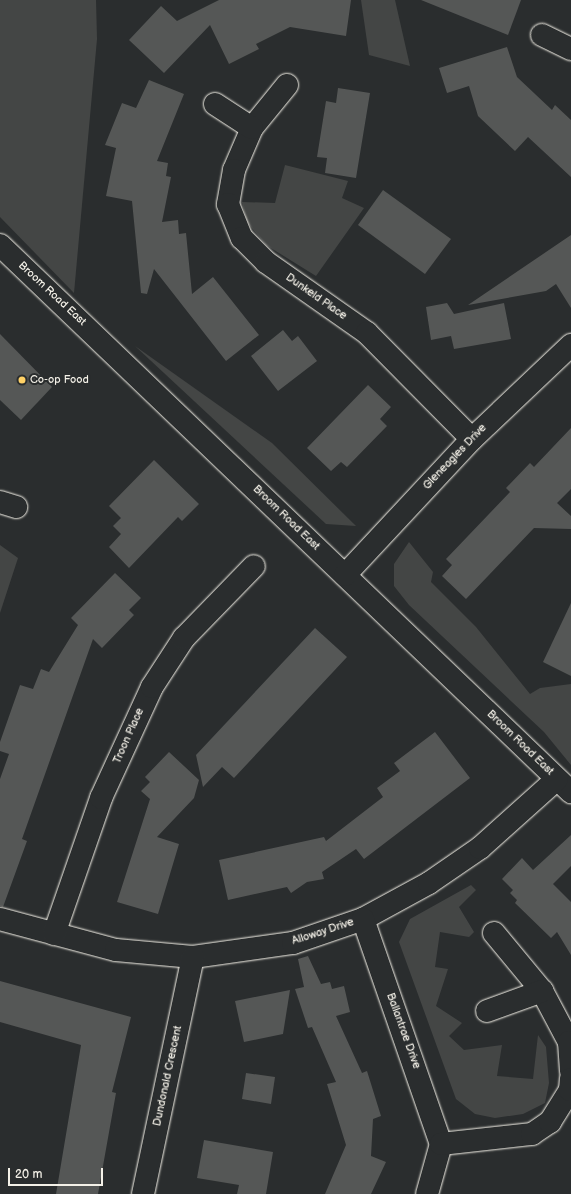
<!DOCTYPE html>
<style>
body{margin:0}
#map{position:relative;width:571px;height:1194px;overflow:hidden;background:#2a2d2e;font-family:"Balsamiq Sans",sans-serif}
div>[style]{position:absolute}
.green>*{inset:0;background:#444645}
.building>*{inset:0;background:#555756}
.roads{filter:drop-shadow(0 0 1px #f4f1e8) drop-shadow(0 0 1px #f4f1e8)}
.minor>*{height:22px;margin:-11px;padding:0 11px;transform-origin:11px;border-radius:11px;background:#2a2d2e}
.dots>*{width:11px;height:11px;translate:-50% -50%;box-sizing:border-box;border:2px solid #2a2d2e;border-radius:50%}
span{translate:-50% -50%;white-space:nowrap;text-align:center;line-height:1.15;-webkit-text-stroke:4px #2a2d2e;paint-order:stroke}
.street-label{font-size:11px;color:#f4f1e8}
.poi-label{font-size:11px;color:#f4f1e8}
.left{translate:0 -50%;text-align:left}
.scale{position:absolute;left:8px;top:1168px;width:95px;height:18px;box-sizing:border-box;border:2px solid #f4f1e8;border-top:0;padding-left:5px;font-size:12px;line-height:14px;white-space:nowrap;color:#f4f1e8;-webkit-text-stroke:3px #2a2d2e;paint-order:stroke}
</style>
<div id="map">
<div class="green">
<i style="clip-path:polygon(0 0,96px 0,97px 39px,74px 293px,0 217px)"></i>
<i style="clip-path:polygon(361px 0,395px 0,410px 66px,369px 55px)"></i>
<i style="clip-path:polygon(285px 165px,348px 181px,342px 198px,364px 208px,316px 276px,266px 245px,247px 222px,242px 202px,275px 203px)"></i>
<i style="clip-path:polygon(135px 346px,272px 443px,356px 526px,326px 524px)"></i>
<i style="clip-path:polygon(409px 542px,433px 572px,431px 582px,476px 627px,530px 694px,540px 688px,571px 684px,571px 765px,544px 732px,409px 605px,394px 586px,394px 564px)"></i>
<i style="clip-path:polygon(0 545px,18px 558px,0 613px)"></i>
<i style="clip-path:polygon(471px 885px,476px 890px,459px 907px,474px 932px,469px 937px,440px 932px,435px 967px,448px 969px,436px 1006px,462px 1023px,449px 1036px,464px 1050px,502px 1045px,497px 1076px,533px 1079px,538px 1035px,546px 1047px,549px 1083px,545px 1103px,523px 1114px,495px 1118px,475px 1114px,456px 1099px,399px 942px,410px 919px)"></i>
</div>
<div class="building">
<i style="clip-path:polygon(219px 0,351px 0,346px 36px,290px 27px,256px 44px,259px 49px,229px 64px,210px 25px,164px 73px,129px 40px,161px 6px,177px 21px)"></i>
<i style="clip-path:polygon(421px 0,521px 0,508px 35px)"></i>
<i style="clip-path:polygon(507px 47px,517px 77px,552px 110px,555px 105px,571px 120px,571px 177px,528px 137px,515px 151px,478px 116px,469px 86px,447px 93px,439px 68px)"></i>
<i style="clip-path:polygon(149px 80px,184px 94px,157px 161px,168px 163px,166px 176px,171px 177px,162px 222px,178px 220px,179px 234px,186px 233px,192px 294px,213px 277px,259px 335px,226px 361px,154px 269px,147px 294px,141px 293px,132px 201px,106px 196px,116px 148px,105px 145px,122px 103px,136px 108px)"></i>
<i style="clip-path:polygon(338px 88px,370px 93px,356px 178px,325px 173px,327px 158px,317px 157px,326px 101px,336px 103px)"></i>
<i style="clip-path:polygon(383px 190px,451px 239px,425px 274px,358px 225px)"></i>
<i style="clip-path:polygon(571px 235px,571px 308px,556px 284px,546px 291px,468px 305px)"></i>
<i style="clip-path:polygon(447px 303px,454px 314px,504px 303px,511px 339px,454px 349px,451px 336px,431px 340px,426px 307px)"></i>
<i style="clip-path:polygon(283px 330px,292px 341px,298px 336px,317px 361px,278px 391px,251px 356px)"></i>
<i style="clip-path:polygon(0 334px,52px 387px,21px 420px,0 400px)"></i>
<i style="clip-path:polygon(368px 385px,391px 407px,380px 419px,387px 426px,347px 467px,341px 462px,331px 471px,307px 448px)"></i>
<i style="clip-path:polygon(571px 428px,571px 489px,557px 503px,571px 516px,571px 529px,534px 528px,466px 599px,442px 576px,452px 565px,446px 559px,510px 492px,506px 488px,530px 463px,534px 467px)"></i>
<i style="clip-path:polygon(154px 460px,199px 504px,182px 521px,178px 517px,129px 568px,109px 547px,121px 534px,113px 526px,121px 518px,109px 506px)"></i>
<i style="clip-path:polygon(115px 573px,141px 598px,129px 610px,134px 615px,102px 648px,93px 639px,22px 839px,27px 841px,3px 907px,0 906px,0 779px,9px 754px,0 751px,0 742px,20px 685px,33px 689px,41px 669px,49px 672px,78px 625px,71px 618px)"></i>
<i style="clip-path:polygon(571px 603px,571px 676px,543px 662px)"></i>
<i style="clip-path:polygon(315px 628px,347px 657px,234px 778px,222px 767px,203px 787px,196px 755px)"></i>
<i style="clip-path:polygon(435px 732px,470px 778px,364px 859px,356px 849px,322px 872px,324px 879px,307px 882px,291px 893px,287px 887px,228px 900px,219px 860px,324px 837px,326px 841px,383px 797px,377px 788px,400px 771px,394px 763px)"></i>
<i style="clip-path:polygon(169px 752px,199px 780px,194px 798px,157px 837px,179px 844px,158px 914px,117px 902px,150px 799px,141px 791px,150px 782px,145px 777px)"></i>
<i style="clip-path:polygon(571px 835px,571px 866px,553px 884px,571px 902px,571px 955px,557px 932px,551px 938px,515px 903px,517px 900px,510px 893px,513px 890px,502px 879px,522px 858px,533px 870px)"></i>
<i style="clip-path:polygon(308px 956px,321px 984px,330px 982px,332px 989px,344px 986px,350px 1012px,336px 1016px,362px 1073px,367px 1071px,381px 1116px,373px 1119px,371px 1156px,386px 1162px,371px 1194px,325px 1194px,346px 1145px,327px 1084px,336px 1082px,312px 1027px,308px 1028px,295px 989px,304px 987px,298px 959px)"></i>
<i style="clip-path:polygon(0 981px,131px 1017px,112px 1092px,116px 1093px,98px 1194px,56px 1194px,81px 1045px,0 1022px)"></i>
<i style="clip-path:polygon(290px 990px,283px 1034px,244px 1042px,235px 1001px)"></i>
<i style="clip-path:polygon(246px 1073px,275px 1077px,271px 1104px,242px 1099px)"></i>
<i style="clip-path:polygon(204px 1140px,273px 1152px,266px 1194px,237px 1194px,239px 1185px,197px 1178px)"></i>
</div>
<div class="roads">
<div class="minor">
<i style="left:542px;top:35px;width:32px;rotate:26deg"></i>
<i style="left:287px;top:85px;width:55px;rotate:129.1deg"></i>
<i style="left:252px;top:128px;width:46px;rotate:113.2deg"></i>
<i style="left:234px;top:170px;width:35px;rotate:100deg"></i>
<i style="left:228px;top:204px;width:37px;rotate:68deg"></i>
<i style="left:242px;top:238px;width:34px;rotate:45deg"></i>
<i style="left:266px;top:262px;width:123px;rotate:35.1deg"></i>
<i style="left:367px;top:333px;width:149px;rotate:45.3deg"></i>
<i style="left:215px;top:104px;width:44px;rotate:33deg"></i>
<i style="left:0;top:245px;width:791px;rotate:43.77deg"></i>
<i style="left:0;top:502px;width:17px;rotate:17deg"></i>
<i style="left:345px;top:575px;width:186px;rotate:-47deg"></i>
<i style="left:472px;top:439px;width:137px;rotate:-43.5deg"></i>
<i style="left:0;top:919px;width:120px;rotate:15deg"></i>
<i style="left:116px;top:950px;width:77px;rotate:5.2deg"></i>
<i style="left:193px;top:957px;width:101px;rotate:-8deg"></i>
<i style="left:293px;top:943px;width:74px;rotate:-18.9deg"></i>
<i style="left:363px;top:919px;width:75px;rotate:-28.6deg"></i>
<i style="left:429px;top:883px;width:62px;rotate:-34.5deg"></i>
<i style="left:480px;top:848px;width:103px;rotate:-41.9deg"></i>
<i style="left:363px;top:919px;width:238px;rotate:70.9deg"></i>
<i style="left:441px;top:1144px;width:52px;rotate:105.6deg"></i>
<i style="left:494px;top:933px;width:75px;rotate:50.4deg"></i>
<i style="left:542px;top:991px;width:58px;rotate:62.1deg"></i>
<i style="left:569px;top:1042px;width:29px;rotate:86deg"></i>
<i style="left:54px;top:934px;width:144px;rotate:-70.9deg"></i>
<i style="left:101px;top:798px;width:122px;rotate:-65.3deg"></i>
<i style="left:152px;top:687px;width:59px;rotate:-56.9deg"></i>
<i style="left:184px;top:638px;width:100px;rotate:-45.8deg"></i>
<i style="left:487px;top:1011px;width:59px;rotate:-20deg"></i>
<i style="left:441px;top:1144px;width:92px;rotate:-6.3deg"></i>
<i style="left:532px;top:1134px;width:22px;rotate:-34deg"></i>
<i style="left:550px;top:1122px;width:38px;rotate:-58deg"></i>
<i style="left:570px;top:1090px;width:11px;rotate:-85deg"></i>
<i style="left:143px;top:1194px;width:242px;rotate:-78.1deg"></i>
</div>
</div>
<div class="dots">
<i style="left:22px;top:380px;background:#ffd166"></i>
</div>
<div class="street-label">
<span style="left:52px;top:294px;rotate:43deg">Broom Road East</span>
<span style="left:316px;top:297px;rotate:35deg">Dunkeld Place</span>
<span style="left:455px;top:457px;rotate:-46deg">Gleneagles Drive</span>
<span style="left:286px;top:518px;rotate:44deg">Broom Road East</span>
<span style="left:129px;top:736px;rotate:-66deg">Troon Place</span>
<span style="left:520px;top:743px;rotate:44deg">Broom Road East</span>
<span style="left:323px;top:932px;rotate:-18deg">Alloway Drive</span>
<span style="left:403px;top:1031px;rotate:70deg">Ballantrae Drive</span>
<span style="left:168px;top:1076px;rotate:-78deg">Dundonald Crescent</span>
</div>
<div class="poi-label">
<span class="left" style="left:30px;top:380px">Co-op Food</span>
</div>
<div class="scale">20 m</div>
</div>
